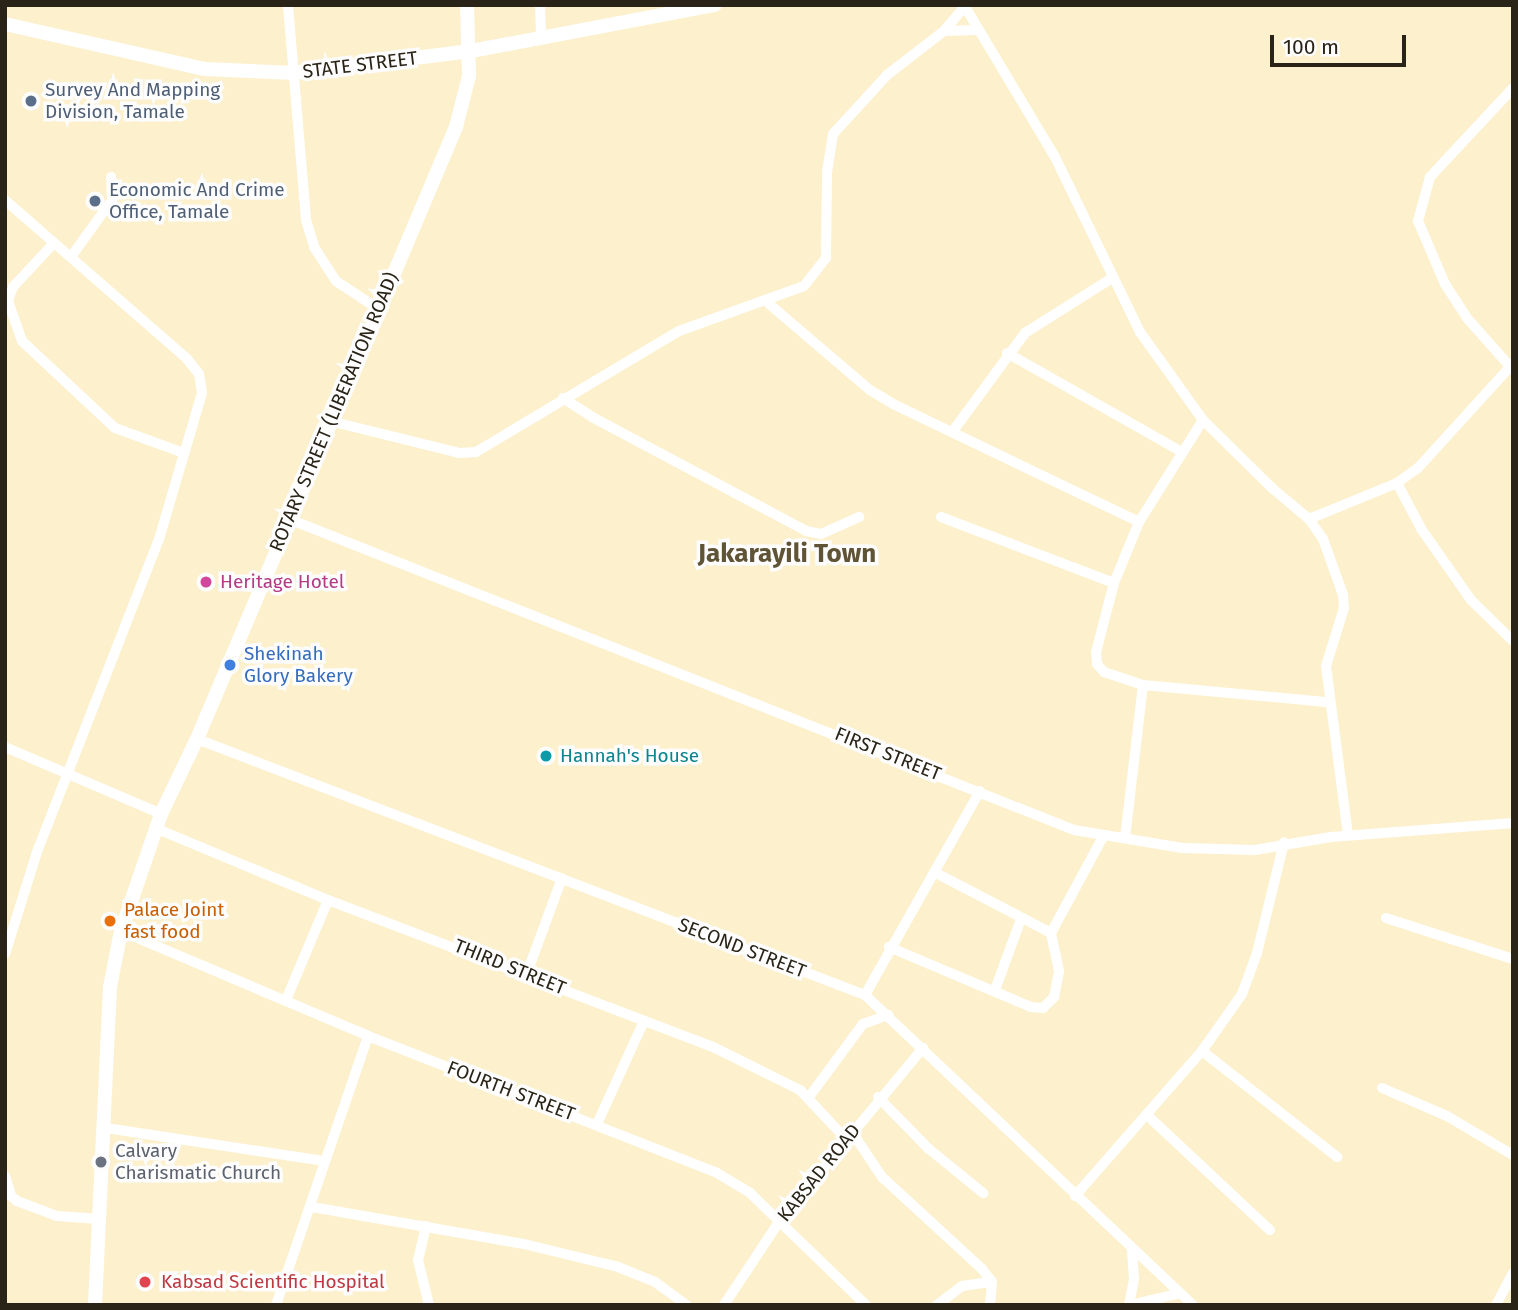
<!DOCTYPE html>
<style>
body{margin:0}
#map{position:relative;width:1518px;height:1310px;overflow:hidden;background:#fcf0cd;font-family:"Fira Sans",sans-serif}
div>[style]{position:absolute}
.street>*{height:10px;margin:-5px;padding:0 5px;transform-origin:5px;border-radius:5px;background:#fff}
.secondary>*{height:14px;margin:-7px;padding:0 7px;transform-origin:7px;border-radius:7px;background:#fff}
.dots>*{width:19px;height:19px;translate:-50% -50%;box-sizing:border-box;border:4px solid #fdfdfd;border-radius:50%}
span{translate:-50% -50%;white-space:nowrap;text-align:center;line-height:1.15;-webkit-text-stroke:7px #fdfdfd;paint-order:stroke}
.street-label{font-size:19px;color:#292417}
.service-label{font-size:19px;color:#4e5e75}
.left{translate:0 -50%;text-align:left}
.hotel-label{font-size:19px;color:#b23c85}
.shop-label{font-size:19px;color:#366cbe}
.culture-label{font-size:19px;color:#0d838f}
.food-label{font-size:19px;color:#c56008}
.worship-label{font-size:19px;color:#5b616d}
.health-label{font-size:19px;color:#be3a42}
.district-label{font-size:26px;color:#5f5436;font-weight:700}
.frame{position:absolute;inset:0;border:7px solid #292417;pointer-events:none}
.scale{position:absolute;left:1270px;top:35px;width:136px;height:32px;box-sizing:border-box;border:4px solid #292417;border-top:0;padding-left:9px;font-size:21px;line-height:24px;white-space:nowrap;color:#292417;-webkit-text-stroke:5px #fdfdfd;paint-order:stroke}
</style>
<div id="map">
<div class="street">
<i style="left:288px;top:5px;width:216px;rotate:85.2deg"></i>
<i style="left:306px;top:220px;width:28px;rotate:73deg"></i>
<i style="left:314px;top:247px;width:40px;rotate:57.1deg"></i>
<i style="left:336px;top:281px;width:49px;rotate:33.4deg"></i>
<i style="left:540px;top:5px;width:34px;rotate:88deg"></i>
<i style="left:964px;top:5px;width:177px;rotate:59.1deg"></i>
<i style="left:1055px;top:157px;width:195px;rotate:64.1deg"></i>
<i style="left:1140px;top:332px;width:108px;rotate:54.4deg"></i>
<i style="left:1203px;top:420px;width:97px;rotate:44.6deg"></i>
<i style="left:1272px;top:488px;width:48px;rotate:40deg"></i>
<i style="left:1309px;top:519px;width:24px;rotate:55deg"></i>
<i style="left:1323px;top:539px;width:59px;rotate:70.3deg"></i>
<i style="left:1343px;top:595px;width:13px;rotate:86deg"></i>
<i style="left:1344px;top:608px;width:61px;rotate:107.2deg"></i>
<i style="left:1326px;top:666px;width:171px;rotate:82.6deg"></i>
<i style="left:944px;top:31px;width:32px;rotate:-2deg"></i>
<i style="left:1513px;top:88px;width:122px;rotate:133deg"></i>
<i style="left:1430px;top:177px;width:46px;rotate:105.3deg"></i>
<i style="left:1418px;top:221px;width:69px;rotate:66.8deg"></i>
<i style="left:1445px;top:284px;width:40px;rotate:57.1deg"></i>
<i style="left:1467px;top:318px;width:69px;rotate:48.5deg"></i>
<i style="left:5px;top:200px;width:242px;rotate:41.1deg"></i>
<i style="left:187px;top:359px;width:19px;rotate:51deg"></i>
<i style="left:199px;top:374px;width:19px;rotate:81deg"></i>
<i style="left:202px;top:393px;width:152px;rotate:106.4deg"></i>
<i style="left:159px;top:539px;width:336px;rotate:111.3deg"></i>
<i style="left:37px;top:852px;width:107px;rotate:107.4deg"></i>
<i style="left:54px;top:243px;width:60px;rotate:133deg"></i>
<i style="left:13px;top:287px;width:15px;rotate:110deg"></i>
<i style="left:8px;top:301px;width:42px;rotate:70.7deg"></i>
<i style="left:22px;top:341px;width:127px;rotate:43.1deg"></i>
<i style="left:115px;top:428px;width:73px;rotate:19.9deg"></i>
<i style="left:71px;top:257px;width:70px;rotate:-54.3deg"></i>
<i style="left:112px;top:200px;width:23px;rotate:-92deg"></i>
<i style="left:768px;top:303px;width:134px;rotate:40.5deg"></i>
<i style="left:870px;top:390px;width:27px;rotate:31deg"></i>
<i style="left:893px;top:404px;width:273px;rotate:25.6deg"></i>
<i style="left:1007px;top:353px;width:201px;rotate:29.5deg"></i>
<i style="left:563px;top:398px;width:35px;rotate:33deg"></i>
<i style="left:592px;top:417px;width:242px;rotate:28deg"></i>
<i style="left:806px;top:531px;width:15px;rotate:11deg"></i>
<i style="left:821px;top:534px;width:42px;rotate:-24.1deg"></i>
<i style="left:1203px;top:420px;width:120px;rotate:122.1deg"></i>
<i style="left:1139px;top:522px;width:66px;rotate:112.3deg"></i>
<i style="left:1114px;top:583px;width:71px;rotate:104.6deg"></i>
<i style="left:1096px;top:652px;width:12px;rotate:85deg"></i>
<i style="left:1097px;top:664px;width:11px;rotate:49deg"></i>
<i style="left:1104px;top:672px;width:41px;rotate:18.4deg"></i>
<i style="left:1143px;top:685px;width:186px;rotate:5.3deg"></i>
<i style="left:330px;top:421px;width:133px;rotate:13.9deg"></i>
<i style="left:459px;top:453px;width:17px;rotate:-3deg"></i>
<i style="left:476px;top:452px;width:236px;rotate:-30.8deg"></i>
<i style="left:679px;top:331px;width:133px;rotate:-19.8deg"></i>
<i style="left:804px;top:286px;width:36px;rotate:-52deg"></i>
<i style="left:826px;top:258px;width:86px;rotate:-89.3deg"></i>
<i style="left:827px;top:172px;width:38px;rotate:-81deg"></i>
<i style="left:833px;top:134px;width:80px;rotate:-47.5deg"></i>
<i style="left:887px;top:75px;width:72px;rotate:-37.7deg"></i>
<i style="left:944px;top:31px;width:33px;rotate:-50deg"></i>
<i style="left:953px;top:431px;width:122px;rotate:-53.7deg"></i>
<i style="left:1025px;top:333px;width:103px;rotate:-32.3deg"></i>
<i style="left:1397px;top:483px;width:53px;rotate:62deg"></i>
<i style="left:1422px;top:530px;width:85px;rotate:55deg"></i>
<i style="left:1471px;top:600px;width:59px;rotate:44.3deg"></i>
<i style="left:941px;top:517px;width:185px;rotate:20.9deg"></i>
<i style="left:289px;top:519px;width:844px;rotate:21.61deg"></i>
<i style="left:1074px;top:830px;width:110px;rotate:9.4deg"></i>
<i style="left:1183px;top:848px;width:72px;rotate:1.6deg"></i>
<i style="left:1255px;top:850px;width:77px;rotate:-9.7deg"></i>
<i style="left:1331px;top:837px;width:183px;rotate:-4.4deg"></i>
<i style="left:1309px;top:519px;width:95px;rotate:-22.2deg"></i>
<i style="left:1397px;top:483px;width:26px;rotate:-36deg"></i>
<i style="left:1418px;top:468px;width:135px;rotate:-47.7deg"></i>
<i style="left:197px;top:739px;width:715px;rotate:20.97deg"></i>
<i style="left:865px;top:995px;width:451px;rotate:43.4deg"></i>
<i style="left:5px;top:747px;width:170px;rotate:23.2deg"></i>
<i style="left:155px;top:828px;width:187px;rotate:22.6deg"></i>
<i style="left:328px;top:900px;width:410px;rotate:20.9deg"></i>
<i style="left:711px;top:1046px;width:99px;rotate:26.3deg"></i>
<i style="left:800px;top:1090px;width:67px;rotate:46.8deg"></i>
<i style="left:1125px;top:838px;width:154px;rotate:-83.3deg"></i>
<i style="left:934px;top:872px;width:132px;rotate:27.5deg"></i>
<i style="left:1051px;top:933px;width:111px;rotate:-61.6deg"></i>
<i style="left:1386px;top:918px;width:133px;rotate:17.9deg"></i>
<i style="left:121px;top:931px;width:268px;rotate:23deg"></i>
<i style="left:368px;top:1036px;width:375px;rotate:21.4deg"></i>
<i style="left:717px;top:1173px;width:39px;rotate:31deg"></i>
<i style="left:750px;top:1193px;width:161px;rotate:44deg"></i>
<i style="left:889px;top:947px;width:154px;rotate:22.9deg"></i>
<i style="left:1031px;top:1007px;width:12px;rotate:5deg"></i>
<i style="left:1043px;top:1008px;width:16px;rotate:-45deg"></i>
<i style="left:1054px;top:997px;width:26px;rotate:-79deg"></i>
<i style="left:1059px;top:971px;width:39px;rotate:-102deg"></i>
<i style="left:527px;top:973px;width:101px;rotate:-69.8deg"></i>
<i style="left:995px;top:990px;width:76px;rotate:-69.9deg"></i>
<i style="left:865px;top:995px;width:234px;rotate:-60.6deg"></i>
<i style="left:286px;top:1000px;width:108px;rotate:-67.2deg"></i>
<i style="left:1202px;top:1051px;width:172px;rotate:38.1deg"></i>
<i style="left:1382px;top:1088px;width:71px;rotate:23.3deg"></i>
<i style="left:1447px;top:1116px;width:77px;rotate:30.6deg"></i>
<i style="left:809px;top:1097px;width:91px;rotate:-53.5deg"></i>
<i style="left:863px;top:1024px;width:27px;rotate:-20deg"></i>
<i style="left:878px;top:1097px;width:73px;rotate:45.6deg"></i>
<i style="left:929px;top:1149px;width:70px;rotate:39.2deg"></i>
<i style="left:1148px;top:1116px;width:167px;rotate:43.1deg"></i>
<i style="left:597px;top:1124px;width:111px;rotate:-65.5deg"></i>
<i style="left:106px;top:1128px;width:220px;rotate:8.6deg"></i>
<i style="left:852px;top:1132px;width:54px;rotate:56.3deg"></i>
<i style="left:882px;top:1177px;width:136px;rotate:42.6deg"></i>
<i style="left:982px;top:1269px;width:16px;rotate:52deg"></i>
<i style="left:992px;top:1282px;width:23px;rotate:95deg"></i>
<i style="left:5px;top:1176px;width:21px;rotate:73deg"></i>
<i style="left:11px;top:1196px;width:8px;rotate:40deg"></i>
<i style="left:17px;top:1201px;width:43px;rotate:20.6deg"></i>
<i style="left:57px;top:1216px;width:43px;rotate:4deg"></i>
<i style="left:1075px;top:1196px;width:193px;rotate:-48.8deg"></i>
<i style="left:1202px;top:1051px;width:70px;rotate:-54.9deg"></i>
<i style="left:1242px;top:994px;width:44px;rotate:-69.9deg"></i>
<i style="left:1257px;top:953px;width:114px;rotate:-76.3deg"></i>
<i style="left:312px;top:1207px;width:215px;rotate:9.9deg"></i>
<i style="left:524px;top:1244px;width:97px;rotate:13.7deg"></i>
<i style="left:618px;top:1267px;width:40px;rotate:22deg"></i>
<i style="left:655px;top:1282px;width:39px;rotate:36deg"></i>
<i style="left:426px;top:1226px;width:35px;rotate:103deg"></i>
<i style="left:418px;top:1260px;width:46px;rotate:76.3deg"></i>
<i style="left:276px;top:1305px;width:284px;rotate:-71.1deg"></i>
<i style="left:724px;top:1305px;width:100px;rotate:-56.5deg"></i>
<i style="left:779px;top:1222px;width:226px;rotate:-50.4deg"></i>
<i style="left:937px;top:1305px;width:31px;rotate:-37deg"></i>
<i style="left:962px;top:1286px;width:30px;rotate:-8deg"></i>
<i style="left:1129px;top:1305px;width:26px;rotate:-79deg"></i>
<i style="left:1134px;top:1279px;width:31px;rotate:-94deg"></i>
<i style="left:1130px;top:1305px;width:52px;rotate:-13.2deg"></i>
<i style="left:1496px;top:1305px;width:36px;rotate:-62deg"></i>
</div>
<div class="secondary">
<i style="left:5px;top:24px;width:205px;rotate:12.7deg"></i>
<i style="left:205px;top:69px;width:89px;rotate:2.6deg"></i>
<i style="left:294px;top:73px;width:178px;rotate:-7.1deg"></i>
<i style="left:471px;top:51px;width:248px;rotate:-10.7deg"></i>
<i style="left:95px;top:1305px;width:318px;rotate:-87.3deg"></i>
<i style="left:110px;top:987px;width:57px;rotate:-78.9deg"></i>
<i style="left:121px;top:931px;width:124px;rotate:-71.1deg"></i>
<i style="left:161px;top:814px;width:83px;rotate:-64.4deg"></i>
<i style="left:197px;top:739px;width:665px;rotate:-67.06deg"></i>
<i style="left:456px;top:127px;width:53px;rotate:-75.7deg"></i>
<i style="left:469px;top:76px;width:71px;rotate:-91.6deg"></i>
</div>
<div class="dots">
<i style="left:31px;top:101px;background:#5c6f8a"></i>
<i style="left:95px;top:201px;background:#5c6f8a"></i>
<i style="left:206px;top:582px;background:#d1479c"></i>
<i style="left:230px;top:665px;background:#3f7fe0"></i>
<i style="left:546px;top:756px;background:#0f9aa8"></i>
<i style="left:110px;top:921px;background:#e8710a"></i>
<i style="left:101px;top:1162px;background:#6b7280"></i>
<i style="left:145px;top:1282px;background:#e0444e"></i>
</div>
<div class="street-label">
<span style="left:360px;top:65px;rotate:-7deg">STATE STREET</span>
<span style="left:334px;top:412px;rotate:-67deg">ROTARY STREET (LIBERATION ROAD)</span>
<span style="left:888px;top:754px;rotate:22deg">FIRST STREET</span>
<span style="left:742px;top:948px;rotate:21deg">SECOND STREET</span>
<span style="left:510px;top:967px;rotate:22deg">THIRD STREET</span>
<span style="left:511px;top:1091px;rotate:21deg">FOURTH STREET</span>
<span style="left:819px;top:1173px;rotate:-51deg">KABSAD ROAD</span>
</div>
<div class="service-label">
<span class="left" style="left:45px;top:101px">Survey And Mapping<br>Division, Tamale</span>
<span class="left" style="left:109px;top:201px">Economic And Crime<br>Office, Tamale</span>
</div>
<div class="hotel-label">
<span class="left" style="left:220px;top:582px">Heritage Hotel</span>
</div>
<div class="shop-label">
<span class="left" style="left:244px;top:665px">Shekinah<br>Glory Bakery</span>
</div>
<div class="culture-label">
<span class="left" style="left:560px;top:756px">Hannah's House</span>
</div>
<div class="food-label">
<span class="left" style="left:124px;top:921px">Palace Joint<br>fast food</span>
</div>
<div class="worship-label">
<span class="left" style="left:115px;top:1162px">Calvary<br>Charismatic Church</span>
</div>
<div class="health-label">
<span class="left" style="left:161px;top:1282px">Kabsad Scientific Hospital</span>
</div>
<div class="district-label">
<span style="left:787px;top:554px">Jakarayili Town</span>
</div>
<div class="frame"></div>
<div class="scale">100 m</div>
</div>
